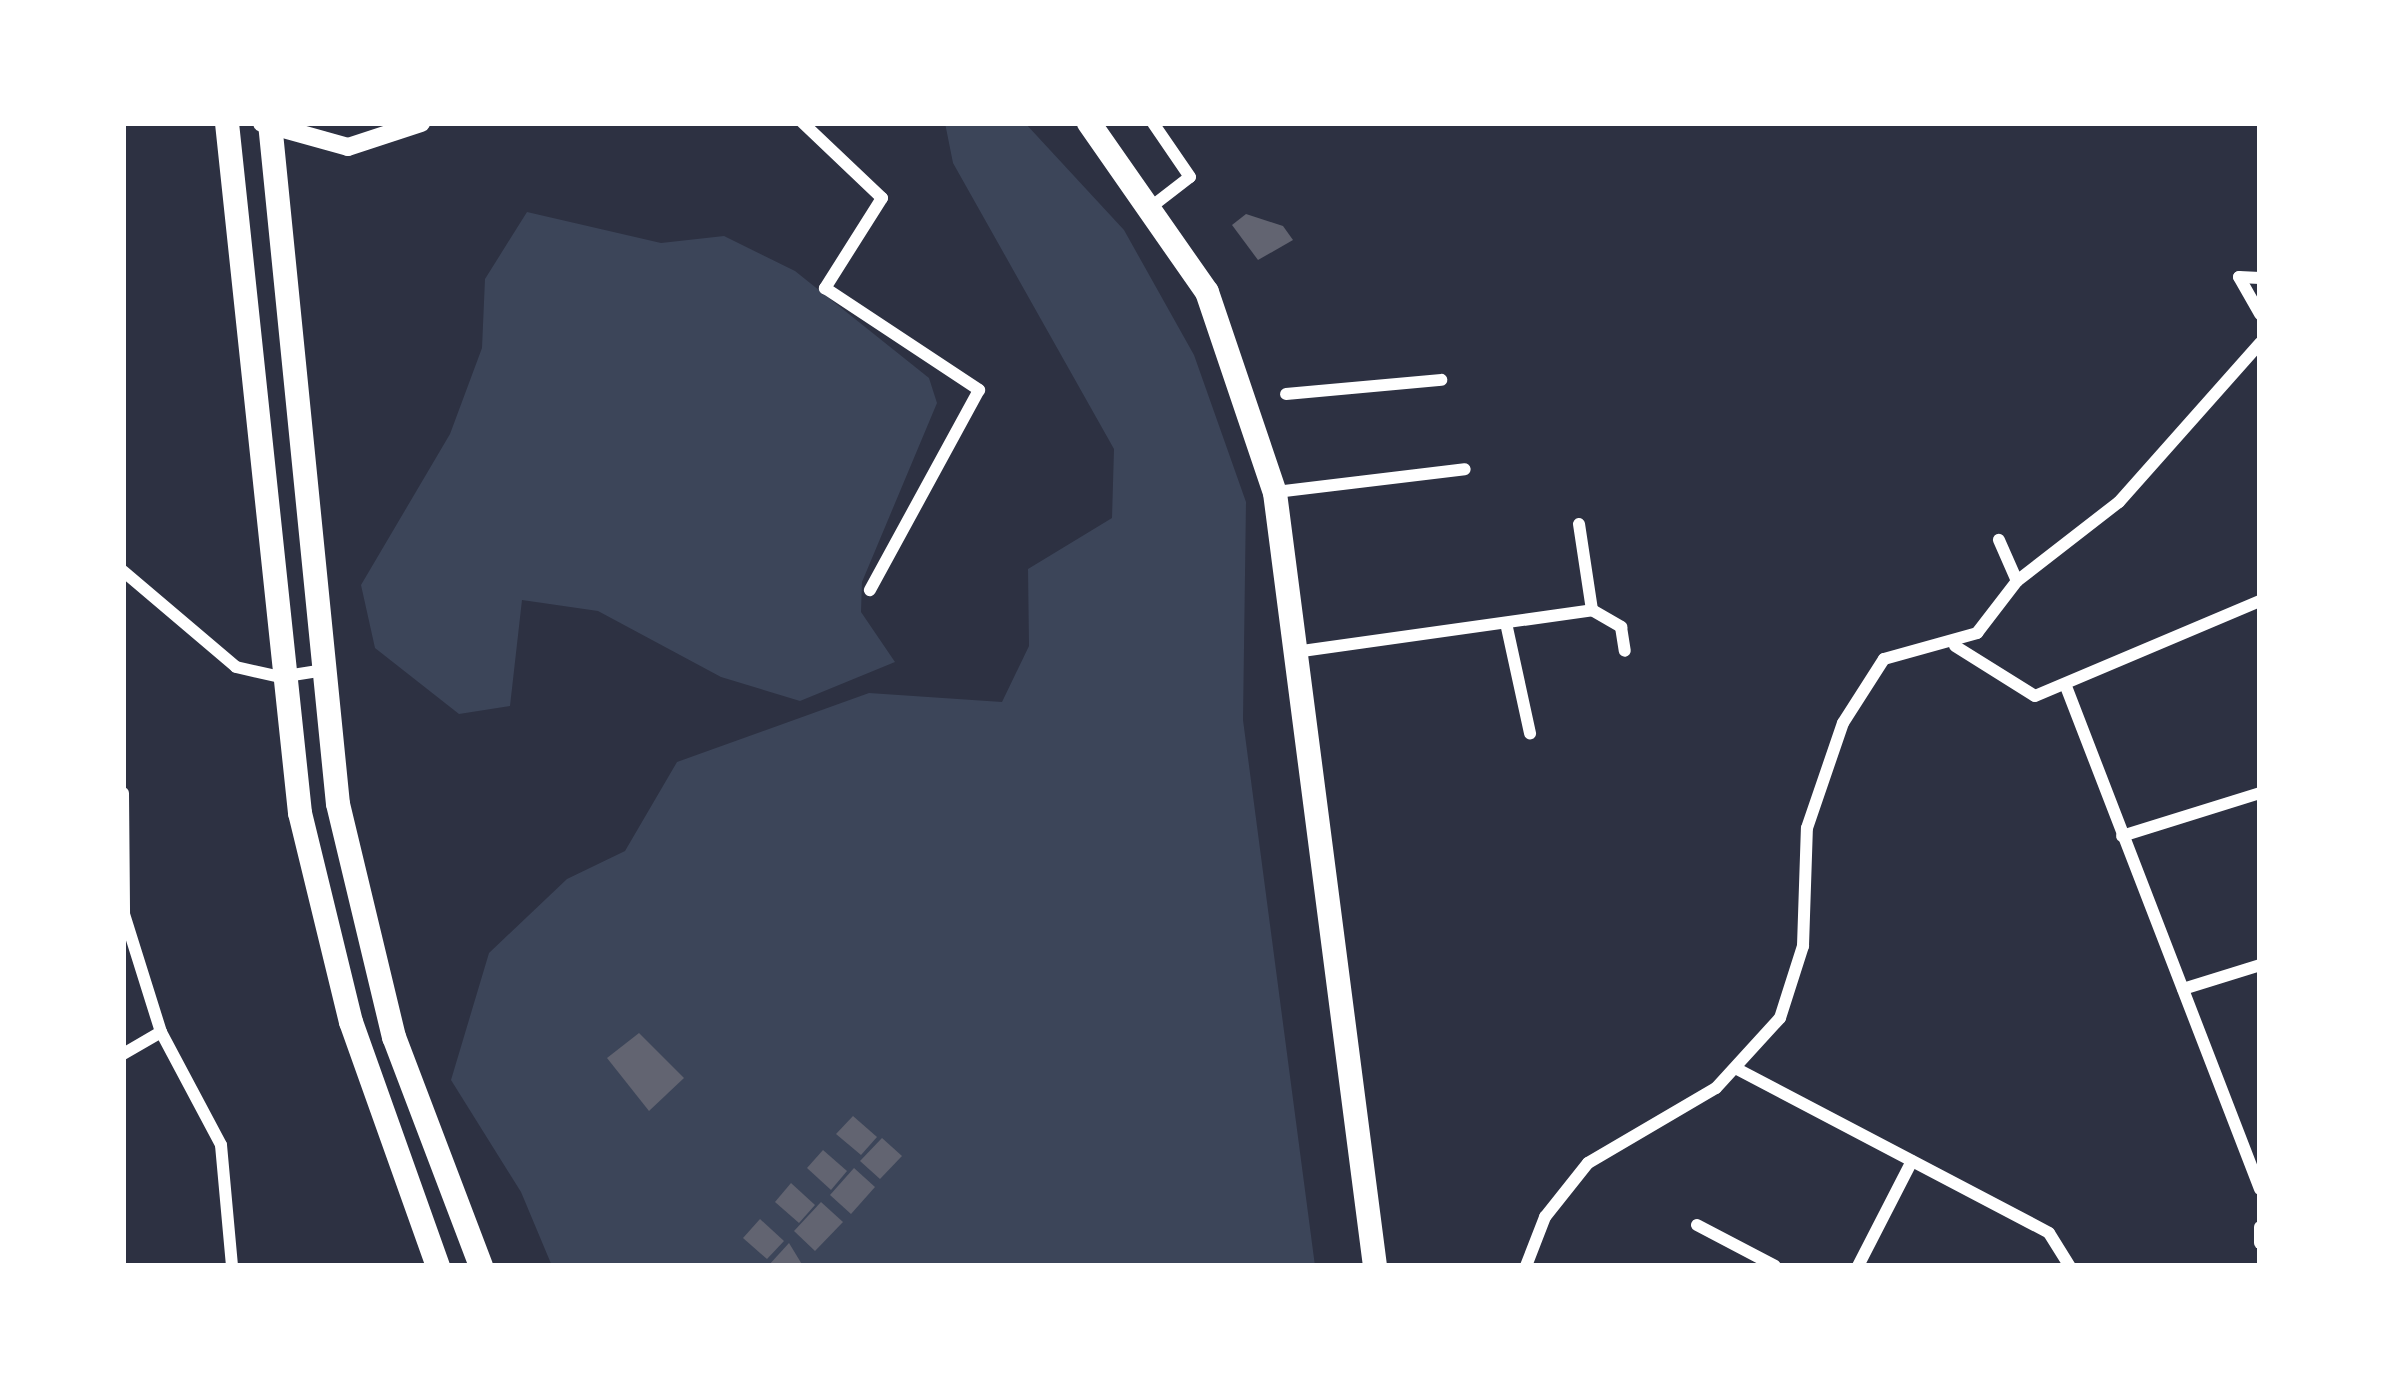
<!DOCTYPE html>
<style>
body{margin:0}
#map{position:relative;width:2383px;height:1389px;overflow:hidden;background:#2d3142;font-family:Signika,sans-serif}
div>[style]{position:absolute}
.green>*{inset:0;background:#3c4559}
.building>*{inset:0;background:#626471}
.minor>*{height:12px;margin:-6px;padding:0 6px;transform-origin:6px;border-radius:6px;background:#fff}
.tertiary>*{height:18px;margin:-9px;padding:0 9px;transform-origin:9px;border-radius:9px;background:#fff}
.primary>*{height:24px;margin:-12px;padding:0 12px;transform-origin:12px;border-radius:12px;background:#fff}
.trunk>*{height:24px;margin:-12px;padding:0 12px;transform-origin:12px;border-radius:12px;background:#fff}
span{translate:-50% -50%;white-space:nowrap;text-align:center;line-height:1.15;-webkit-text-stroke:12px #fff;paint-order:stroke}
.frame{position:absolute;inset:0;border:126px solid #fff;pointer-events:none}
</style>
<div id="map">
<div class="green">
<i style="clip-path:polygon(945px 123px,1025px 123px,1124px 230px,1194px 355px,1246px 502px,1243px 720px,1315px 1266px,552px 1266px,521px 1192px,451px 1080px,489px 953px,567px 879px,625px 851px,677px 762px,869px 693px,1002px 702px,1029px 646px,1028px 569px,1112px 518px,1114px 449px,953px 163px)"></i>
<i style="clip-path:polygon(527px 212px,661px 243px,724px 236px,795px 271px,929px 378px,937px 403px,862px 582px,861px 612px,895px 662px,800px 701px,721px 677px,598px 611px,522px 600px,510px 706px,459px 714px,375px 648px,361px 585px,450px 434px,482px 348px,485px 279px)"></i>
</div>
<div class="building">
<i style="clip-path:polygon(1246px 214px,1283px 226px,1293px 240px,1258px 260px,1232px 225px)"></i>
<i style="clip-path:polygon(639px 1033px,684px 1078px,649px 1111px,607px 1058px)"></i>
<i style="clip-path:polygon(853px 1116px,877px 1137px,861px 1155px,836px 1134px)"></i>
<i style="clip-path:polygon(882px 1138px,902px 1156px,880px 1179px,860px 1161px)"></i>
<i style="clip-path:polygon(823px 1150px,847px 1171px,831px 1190px,807px 1168px)"></i>
<i style="clip-path:polygon(854px 1168px,875px 1187px,851px 1214px,830px 1195px)"></i>
<i style="clip-path:polygon(791px 1183px,815px 1205px,799px 1223px,775px 1202px)"></i>
<i style="clip-path:polygon(821px 1202px,843px 1222px,815px 1251px,794px 1231px)"></i>
<i style="clip-path:polygon(760px 1219px,784px 1241px,767px 1259px,743px 1238px)"></i>
<i style="clip-path:polygon(789px 1243px,803px 1266px,768px 1266px)"></i>
</div>
<div class="minor">
<i style="left:803px;top:123px;width:109px;rotate:43.5deg"></i>
<i style="left:882px;top:198px;width:107px;rotate:122.3deg"></i>
<i style="left:825px;top:288px;width:185px;rotate:33.5deg"></i>
<i style="left:979px;top:390px;width:228px;rotate:118.6deg"></i>
<i style="left:1151px;top:207px;width:49px;rotate:-37.6deg"></i>
<i style="left:1190px;top:177px;width:65px;rotate:-124.4deg"></i>
<i style="left:2260px;top:278px;width:21px;rotate:-177deg"></i>
<i style="left:2239px;top:277px;width:43px;rotate:60.4deg"></i>
<i style="left:1286px;top:394px;width:156px;rotate:-5.2deg"></i>
<i style="left:1276px;top:492px;width:190px;rotate:-6.9deg"></i>
<i style="left:1579px;top:524px;width:87px;rotate:81.4deg"></i>
<i style="left:123px;top:571px;width:148px;rotate:40.3deg"></i>
<i style="left:236px;top:667px;width:45px;rotate:12.8deg"></i>
<i style="left:280px;top:677px;width:45px;rotate:-9deg"></i>
<i style="left:2017px;top:581px;width:129px;rotate:-37.8deg"></i>
<i style="left:2119px;top:502px;width:213px;rotate:-48.4deg"></i>
<i style="left:1506px;top:623px;width:113px;rotate:77.7deg"></i>
<i style="left:1955px;top:646px;width:94px;rotate:32deg"></i>
<i style="left:2035px;top:696px;width:244px;rotate:-22.9deg"></i>
<i style="left:1295px;top:652px;width:300px;rotate:-8deg"></i>
<i style="left:1592px;top:610px;width:34px;rotate:30deg"></i>
<i style="left:1621px;top:627px;width:24px;rotate:81deg"></i>
<i style="left:2067px;top:689px;width:536px;rotate:68.89deg"></i>
<i style="left:123px;top:793px;width:121px;rotate:89.5deg"></i>
<i style="left:124px;top:914px;width:124px;rotate:72.6deg"></i>
<i style="left:161px;top:1032px;width:44px;rotate:149.9deg"></i>
<i style="left:2122px;top:836px;width:145px;rotate:-17.3deg"></i>
<i style="left:2183px;top:989px;width:81px;rotate:-17.3deg"></i>
<i style="left:161px;top:1032px;width:128px;rotate:62deg"></i>
<i style="left:221px;top:1145px;width:121px;rotate:84.8deg"></i>
<i style="left:1739px;top:1070px;width:350px;rotate:27.7deg"></i>
<i style="left:2049px;top:1233px;width:39px;rotate:58deg"></i>
<i style="left:1697px;top:1225px;width:88px;rotate:27.7deg"></i>
<i style="left:2260px;top:1227px;width:16px;rotate:90deg"></i>
<i style="left:1526px;top:1266px;width:53px;rotate:-68.8deg"></i>
<i style="left:1545px;top:1217px;width:69px;rotate:-51.5deg"></i>
<i style="left:1588px;top:1163px;width:148px;rotate:-30.4deg"></i>
<i style="left:1716px;top:1088px;width:95px;rotate:-47.6deg"></i>
<i style="left:1780px;top:1018px;width:76px;rotate:-72.3deg"></i>
<i style="left:1803px;top:946px;width:118px;rotate:-88.1deg"></i>
<i style="left:1807px;top:828px;width:111px;rotate:-71.1deg"></i>
<i style="left:1843px;top:723px;width:76px;rotate:-57.4deg"></i>
<i style="left:1884px;top:659px;width:97px;rotate:-15.6deg"></i>
<i style="left:1977px;top:633px;width:66px;rotate:-52.4deg"></i>
<i style="left:2017px;top:581px;width:45px;rotate:-113.7deg"></i>
<i style="left:1858px;top:1266px;width:118px;rotate:-62.8deg"></i>
</div>
<div class="tertiary">
<i style="left:262px;top:123px;width:89px;rotate:15.6deg"></i>
<i style="left:348px;top:147px;width:77px;rotate:-18.2deg"></i>
</div>
<div class="primary">
<i style="left:1089px;top:123px;width:206px;rotate:55.1deg"></i>
<i style="left:1207px;top:292px;width:212px;rotate:71.3deg"></i>
<i style="left:1275px;top:493px;width:779px;rotate:82.63deg"></i>
</div>
<div class="trunk">
<i style="left:227px;top:123px;width:694px;rotate:83.96deg"></i>
<i style="left:300px;top:813px;width:215px;rotate:76.3deg"></i>
<i style="left:351px;top:1022px;width:259px;rotate:70.4deg"></i>
<i style="left:270px;top:123px;width:684px;rotate:84.3deg"></i>
<i style="left:338px;top:804px;width:240px;rotate:76.5deg"></i>
<i style="left:394px;top:1037px;width:245px;rotate:69.2deg"></i>
</div>
<div class="frame"></div>
</div>
